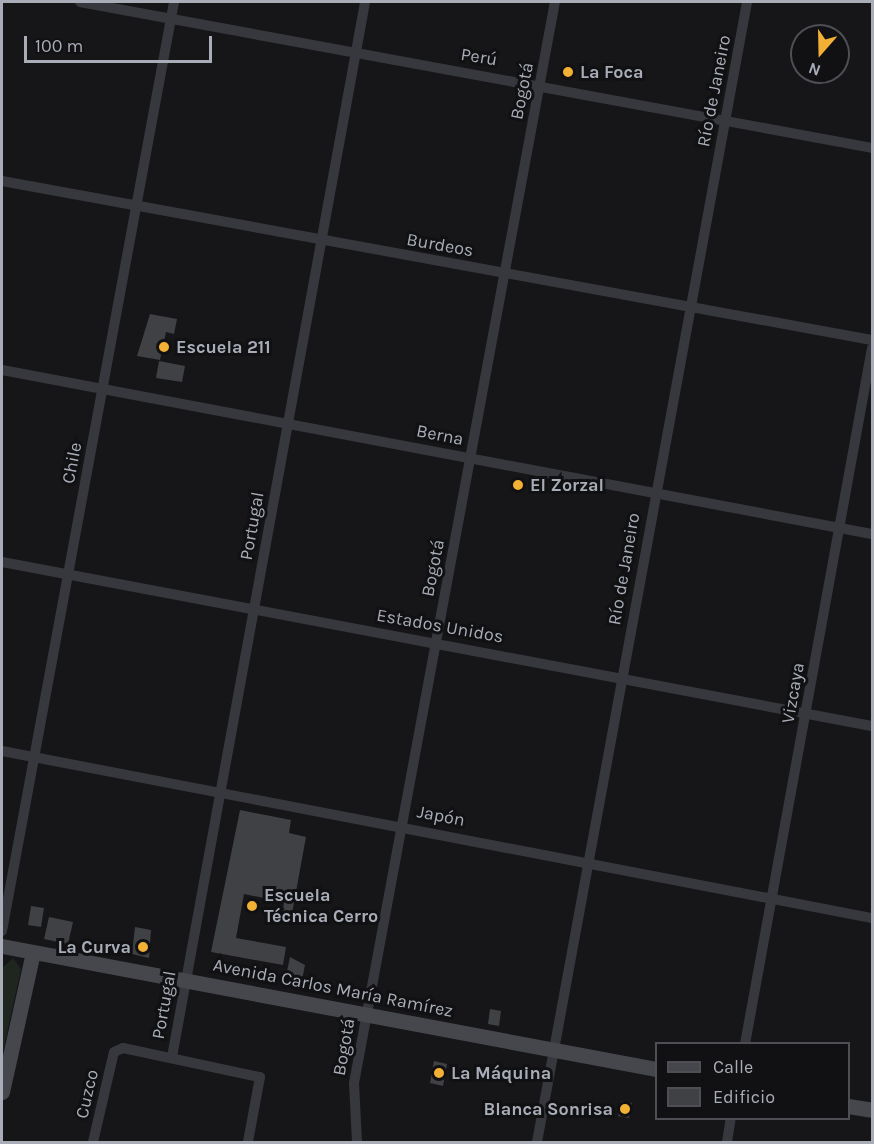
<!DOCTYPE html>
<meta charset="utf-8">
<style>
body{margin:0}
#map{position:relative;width:874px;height:1144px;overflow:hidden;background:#161618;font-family:Karla,sans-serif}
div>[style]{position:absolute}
.green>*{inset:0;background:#1e261f}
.building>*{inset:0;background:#404145}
.street>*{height:10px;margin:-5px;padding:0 5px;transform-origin:5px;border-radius:5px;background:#37383d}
.secondary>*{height:15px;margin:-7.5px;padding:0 7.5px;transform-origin:7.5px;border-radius:7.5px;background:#45474d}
.dots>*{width:16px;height:16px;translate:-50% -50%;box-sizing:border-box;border:3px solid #111113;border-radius:50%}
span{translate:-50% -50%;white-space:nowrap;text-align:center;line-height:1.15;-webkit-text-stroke:6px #111113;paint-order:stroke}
.street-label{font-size:18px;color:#a8adb8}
.poi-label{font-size:18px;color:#a8adb8;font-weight:700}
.left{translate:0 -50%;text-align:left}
.right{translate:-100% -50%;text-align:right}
.frame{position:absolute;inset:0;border:3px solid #a8adb8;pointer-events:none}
.legend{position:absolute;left:655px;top:1042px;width:195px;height:78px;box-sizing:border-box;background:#111113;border:2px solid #4d4f55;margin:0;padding:8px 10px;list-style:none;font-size:18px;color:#a8adb8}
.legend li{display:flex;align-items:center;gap:12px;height:30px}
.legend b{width:30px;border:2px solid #4d4f55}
.north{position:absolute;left:790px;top:24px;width:60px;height:60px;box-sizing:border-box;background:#111113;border:2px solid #4d4f55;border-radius:50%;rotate:200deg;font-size:16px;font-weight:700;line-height:24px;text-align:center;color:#a8adb8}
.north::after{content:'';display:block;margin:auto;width:21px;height:27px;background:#f2b134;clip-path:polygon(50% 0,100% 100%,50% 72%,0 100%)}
.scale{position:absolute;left:24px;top:36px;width:188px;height:27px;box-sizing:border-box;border:3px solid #a8adb8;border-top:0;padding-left:8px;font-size:18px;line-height:21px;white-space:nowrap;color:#a8adb8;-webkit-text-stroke:4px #111113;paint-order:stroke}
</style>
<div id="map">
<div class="green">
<i style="clip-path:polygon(13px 958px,21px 969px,2px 1056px,2px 968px)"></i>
</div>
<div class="building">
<i style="clip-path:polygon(150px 314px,177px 319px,174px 334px,166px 332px,160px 360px,137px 356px)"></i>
<i style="clip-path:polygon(159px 361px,185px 366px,182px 382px,156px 378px)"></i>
<i style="clip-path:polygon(240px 810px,291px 820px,289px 833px,306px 837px,291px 919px,282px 917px,284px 902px,244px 894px,236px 938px,286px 947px,283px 965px,211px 952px)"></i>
<i style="clip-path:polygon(31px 906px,44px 908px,41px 927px,28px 925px)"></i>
<i style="clip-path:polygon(49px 917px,73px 922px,68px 944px,44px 939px)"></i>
<i style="clip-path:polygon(135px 927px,151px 930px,149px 958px,132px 954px)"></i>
<i style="clip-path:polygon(290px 957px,305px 965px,302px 980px,286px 976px)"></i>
<i style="clip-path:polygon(387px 994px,401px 996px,400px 1003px,392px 1002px)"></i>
<i style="clip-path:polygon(490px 1009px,501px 1011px,499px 1026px,488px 1024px)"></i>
<i style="clip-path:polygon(434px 1061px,447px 1064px,443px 1086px,430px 1083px)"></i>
<i style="clip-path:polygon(621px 1101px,632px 1103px,629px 1118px,618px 1116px)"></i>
</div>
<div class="street">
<i style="left:80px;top:2px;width:805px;rotate:10.44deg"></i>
<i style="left:2px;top:181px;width:884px;rotate:10.36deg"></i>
<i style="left:2px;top:370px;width:885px;rotate:10.68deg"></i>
<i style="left:2px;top:562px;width:885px;rotate:10.68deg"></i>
<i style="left:2px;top:751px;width:886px;rotate:10.87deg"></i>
<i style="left:2px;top:931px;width:945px;rotate:-79.51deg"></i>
<i style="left:745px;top:1044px;width:707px;rotate:-79.66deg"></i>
<i style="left:172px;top:1057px;width:1073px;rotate:-79.63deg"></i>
<i style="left:93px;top:1142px;width:92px;rotate:-76.9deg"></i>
<i style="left:114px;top:1052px;width:10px;rotate:-24deg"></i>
<i style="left:123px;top:1048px;width:140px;rotate:12deg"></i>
<i style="left:260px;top:1077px;width:66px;rotate:100.5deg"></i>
<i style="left:357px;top:1142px;width:59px;rotate:-92.9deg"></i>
<i style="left:354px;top:1083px;width:1100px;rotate:-79.47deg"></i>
<i style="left:537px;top:1142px;width:1159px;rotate:-79.56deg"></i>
<i style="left:727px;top:1142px;width:24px;rotate:-81deg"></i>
</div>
<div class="secondary">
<i style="left:2px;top:946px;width:665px;rotate:10.65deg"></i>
<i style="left:2px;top:1092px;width:143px;rotate:-77.5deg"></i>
<i style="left:848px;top:1106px;width:24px;rotate:9deg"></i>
</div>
<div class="dots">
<i style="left:568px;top:72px;background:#f2b134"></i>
<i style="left:164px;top:347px;background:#f2b134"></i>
<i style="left:518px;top:485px;background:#f2b134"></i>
<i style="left:252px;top:906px;background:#f2b134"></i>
<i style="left:143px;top:947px;background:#f2b134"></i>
<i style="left:439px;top:1073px;background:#f2b134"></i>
<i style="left:625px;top:1109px;background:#f2b134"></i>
</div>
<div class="street-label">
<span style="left:479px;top:57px;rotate:9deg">Perú</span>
<span style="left:522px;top:91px;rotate:-79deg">Bogotá</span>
<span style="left:714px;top:91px;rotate:-79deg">Río de Janeiro</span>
<span style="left:440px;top:245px;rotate:10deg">Burdeos</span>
<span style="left:440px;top:435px;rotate:11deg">Berna</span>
<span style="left:72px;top:463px;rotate:-79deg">Chile</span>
<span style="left:252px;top:526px;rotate:-80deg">Portugal</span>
<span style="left:433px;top:568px;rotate:-79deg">Bogotá</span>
<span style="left:624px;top:569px;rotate:-80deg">Río de Janeiro</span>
<span style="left:440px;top:626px;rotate:10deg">Estados Unidos</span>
<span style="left:793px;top:693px;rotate:-80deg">Vizcaya</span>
<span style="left:441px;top:816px;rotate:11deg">Japón</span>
<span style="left:333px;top:988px;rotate:11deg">Avenida Carlos María Ramírez</span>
<span style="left:164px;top:1005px;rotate:-80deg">Portugal</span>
<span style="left:344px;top:1047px;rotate:-80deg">Bogotá</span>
<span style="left:87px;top:1094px;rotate:-77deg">Cuzco</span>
</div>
<div class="poi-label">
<span class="left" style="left:580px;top:72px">La Foca</span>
<span class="left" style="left:176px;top:347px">Escuela 211</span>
<span class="left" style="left:530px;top:485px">El Zorzal</span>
<span class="left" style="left:264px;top:906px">Escuela<br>Técnica Cerro</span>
<span class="right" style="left:131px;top:947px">La Curva</span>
<span class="left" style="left:451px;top:1073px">La Máquina</span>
<span class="right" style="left:613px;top:1109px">Blanca Sonrisa</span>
</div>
<div class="frame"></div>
<ul class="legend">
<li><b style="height:8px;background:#45474d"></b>Calle</li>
<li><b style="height:16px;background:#404145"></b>Edificio</li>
</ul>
<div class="north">N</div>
<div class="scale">100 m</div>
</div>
